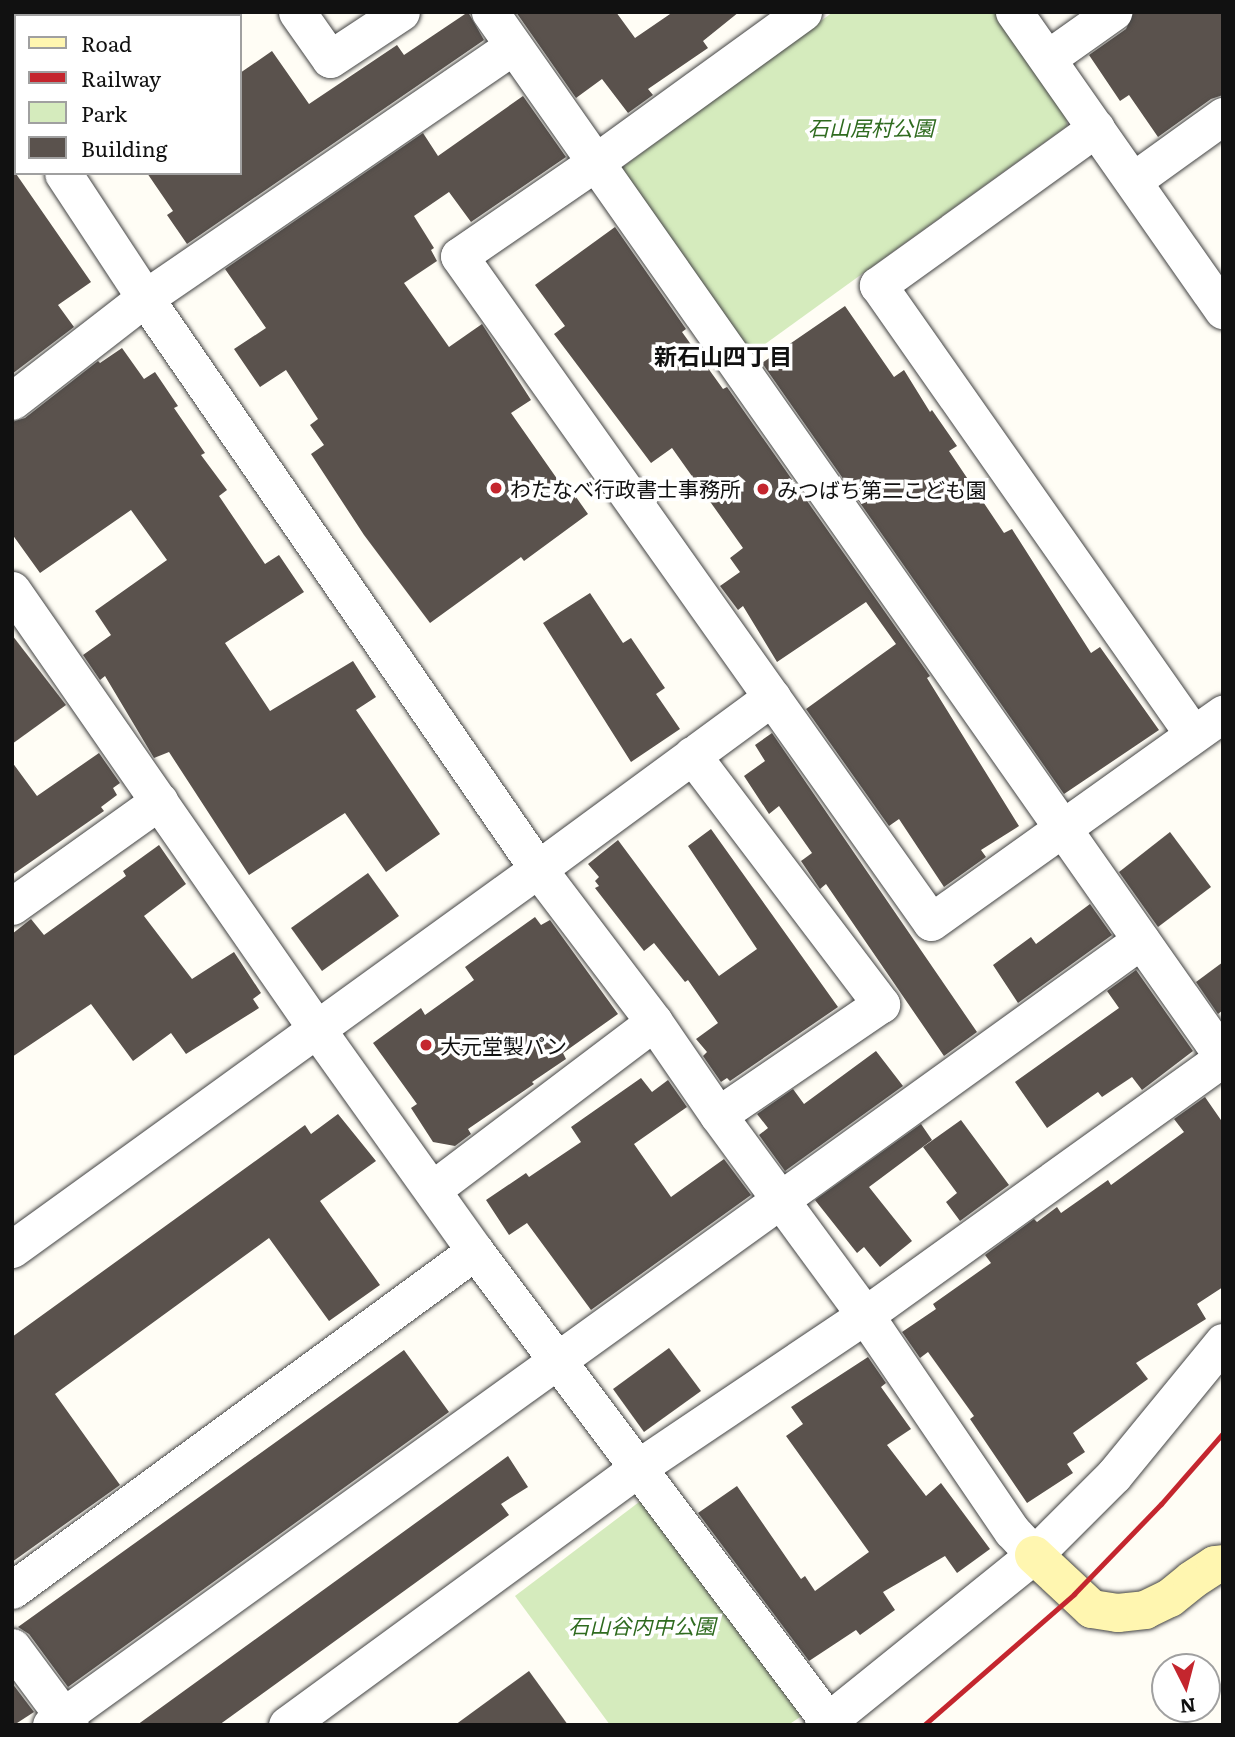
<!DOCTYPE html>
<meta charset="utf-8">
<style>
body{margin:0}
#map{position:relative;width:1235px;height:1737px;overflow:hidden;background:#fffdf5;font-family:Literata,"Noto Sans JP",serif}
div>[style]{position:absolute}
.green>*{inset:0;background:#d5ebbd}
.building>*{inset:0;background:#5a524d}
.roads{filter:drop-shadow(0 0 2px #444) drop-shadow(0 0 2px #444)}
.street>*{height:37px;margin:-18.5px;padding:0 18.5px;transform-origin:18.5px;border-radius:18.5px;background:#fff}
.secondary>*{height:38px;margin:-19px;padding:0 19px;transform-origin:19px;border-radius:19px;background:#fff6b0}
.rail>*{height:5px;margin:-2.5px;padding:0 2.5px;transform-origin:2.5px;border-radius:2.5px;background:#c4262e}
.dots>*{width:19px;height:19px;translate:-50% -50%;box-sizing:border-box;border:4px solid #fff;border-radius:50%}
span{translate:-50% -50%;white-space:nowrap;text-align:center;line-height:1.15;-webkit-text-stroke:7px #fff;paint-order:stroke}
.park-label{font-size:21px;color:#2f6b1f;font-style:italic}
.poi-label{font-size:21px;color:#111}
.left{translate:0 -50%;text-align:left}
.neighbourhood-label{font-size:23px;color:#111;font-weight:700}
.frame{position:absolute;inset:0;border:14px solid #111;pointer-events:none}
.legend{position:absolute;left:14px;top:14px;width:228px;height:161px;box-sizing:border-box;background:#fff;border:2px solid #a0a0a0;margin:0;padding:9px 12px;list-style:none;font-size:21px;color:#111}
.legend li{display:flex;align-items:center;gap:14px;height:35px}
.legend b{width:35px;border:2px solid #a0a0a0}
.north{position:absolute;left:1151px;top:1653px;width:70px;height:70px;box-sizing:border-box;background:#fff;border:2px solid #a0a0a0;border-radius:50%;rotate:174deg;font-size:19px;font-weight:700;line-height:28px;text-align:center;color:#111}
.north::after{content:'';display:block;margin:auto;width:24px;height:32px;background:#c4262e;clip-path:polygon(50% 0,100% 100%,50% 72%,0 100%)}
</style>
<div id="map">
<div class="green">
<i style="clip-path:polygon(833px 12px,996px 12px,1066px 109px,1067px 126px,747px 357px,616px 172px)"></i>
<i style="clip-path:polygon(651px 1493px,811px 1710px,788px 1725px,610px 1725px,515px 1596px)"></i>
</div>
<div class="building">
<i style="clip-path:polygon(468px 12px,484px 40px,187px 244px,167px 215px,173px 211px,147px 173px,240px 173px,240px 73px,272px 51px,309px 104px,397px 45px,404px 55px)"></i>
<i style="clip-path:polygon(516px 12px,616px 12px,635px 38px,673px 12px,739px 12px,703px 41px,708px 48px,648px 89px,653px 95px,628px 113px,602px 79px,576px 98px)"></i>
<i style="clip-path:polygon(1134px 12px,1223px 12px,1223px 95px,1211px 99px,1158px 137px,1129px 95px,1120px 101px,1089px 55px,1126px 29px)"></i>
<i style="clip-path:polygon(523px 96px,566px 157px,471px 222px,449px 192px,414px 216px,434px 248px,431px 250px,437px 261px,404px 283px,449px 347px,482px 324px,531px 400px,511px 413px,560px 483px,564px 480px,588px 514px,524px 561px,521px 557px,430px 623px,364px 535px,311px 454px,324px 445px,310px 425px,318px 419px,286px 370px,260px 387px,234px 349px,266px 328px,225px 269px,423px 133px,438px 156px)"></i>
<i style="clip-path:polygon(12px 168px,91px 282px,58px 305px,74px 327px,12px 374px)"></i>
<i style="clip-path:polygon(615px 227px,686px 329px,682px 332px,723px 389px,727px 387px,930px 676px,927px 678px,1019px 826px,981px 850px,986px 857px,944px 887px,899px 819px,889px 826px,806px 709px,896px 644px,866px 602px,777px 662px,743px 606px,738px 610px,720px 586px,740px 572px,730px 558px,743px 548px,672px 448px,651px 463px,554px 334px,565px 326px,535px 285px)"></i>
<i style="clip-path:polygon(845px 306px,894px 377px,904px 370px,930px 412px,932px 410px,957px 446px,949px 451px,1004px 533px,1012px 529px,1091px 653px,1100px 647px,1159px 730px,1064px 794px,762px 363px)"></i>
<i style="clip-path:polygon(122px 348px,144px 379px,155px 372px,178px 406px,174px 408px,205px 453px,201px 455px,227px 490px,219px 496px,265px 564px,279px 555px,304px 592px,225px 643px,270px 711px,353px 661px,376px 697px,356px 710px,440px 834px,386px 872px,345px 813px,249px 875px,169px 752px,154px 758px,105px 676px,100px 680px,83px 655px,111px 635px,95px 611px,167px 560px,131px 510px,40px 573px,12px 534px,12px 422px,25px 418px,98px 361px,100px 363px)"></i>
<i style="clip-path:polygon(590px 593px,623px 643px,631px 638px,665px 688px,656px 694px,680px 729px,631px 762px,543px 623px)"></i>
<i style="clip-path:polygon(12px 635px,66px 705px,12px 744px)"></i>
<i style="clip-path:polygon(772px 733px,977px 1032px,944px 1056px,826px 884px,820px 889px,801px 861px,812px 853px,779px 806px,769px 814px,744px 776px,765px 761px,755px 745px)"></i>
<i style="clip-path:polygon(99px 753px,120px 783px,113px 788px,117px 795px,101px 807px,104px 811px,12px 875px,12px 762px,37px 796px)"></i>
<i style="clip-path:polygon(711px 829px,838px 1007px,730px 1081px,727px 1078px,721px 1082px,703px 1056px,707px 1052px,696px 1039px,718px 1023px,688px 980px,685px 982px,654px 943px,644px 951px,595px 888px,599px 886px,595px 881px,599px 877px,588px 864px,618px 840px,719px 976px,757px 949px,688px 846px)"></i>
<i style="clip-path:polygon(1170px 832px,1211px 887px,1158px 927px,1119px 872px)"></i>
<i style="clip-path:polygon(159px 845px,186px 884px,144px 916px,192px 979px,234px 952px,261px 993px,253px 999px,259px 1008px,186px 1054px,171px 1033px,133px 1061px,91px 1004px,12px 1057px,12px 934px,31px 919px,44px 935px,126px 876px,123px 871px)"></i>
<i style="clip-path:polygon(368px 873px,399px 916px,322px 971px,291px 928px)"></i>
<i style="clip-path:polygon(1090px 904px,1112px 935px,1018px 1003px,993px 965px,1031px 937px,1036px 944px)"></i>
<i style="clip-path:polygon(535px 917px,541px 925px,550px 920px,618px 1014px,563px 1053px,566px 1059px,532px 1082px,534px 1084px,468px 1129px,471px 1134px,455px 1146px,433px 1142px,411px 1108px,417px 1104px,373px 1043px,421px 1008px,425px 1015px,474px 980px,465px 967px)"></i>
<i style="clip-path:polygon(1223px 962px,1223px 1010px,1218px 1014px,1196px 982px)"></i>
<i style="clip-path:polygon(1136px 970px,1193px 1051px,1142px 1090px,1132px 1077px,1102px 1097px,1098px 1092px,1047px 1128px,1015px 1082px,1119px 1008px,1107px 991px)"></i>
<i style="clip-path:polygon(876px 1051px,903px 1086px,785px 1171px,759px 1135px,768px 1128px,757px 1114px,793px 1089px,804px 1104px)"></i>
<i style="clip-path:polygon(641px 1078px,652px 1092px,668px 1080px,687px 1107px,634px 1144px,671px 1197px,724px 1159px,751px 1195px,591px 1310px,527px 1223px,509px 1235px,486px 1200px,526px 1173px,529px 1177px,581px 1142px,571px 1127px)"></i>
<i style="clip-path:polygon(1205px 1097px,1223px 1123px,1223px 1287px,1197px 1304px,1206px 1319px,1136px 1363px,1148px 1379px,1073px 1433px,1085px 1452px,1067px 1464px,1073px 1473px,1027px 1503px,970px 1419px,974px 1416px,928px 1352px,920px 1358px,902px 1332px,936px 1309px,933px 1304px,991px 1263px,985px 1255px,1034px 1219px,1037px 1222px,1057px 1207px,1061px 1213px,1108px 1180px,1111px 1185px,1184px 1132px,1174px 1119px)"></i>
<i style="clip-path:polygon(338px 1114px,376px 1161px,320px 1201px,380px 1285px,329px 1321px,269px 1238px,55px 1394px,120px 1485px,12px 1562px,12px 1337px,305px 1125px,311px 1134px)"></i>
<i style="clip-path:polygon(961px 1120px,1009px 1185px,960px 1221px,946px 1202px,957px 1193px,923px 1147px)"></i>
<i style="clip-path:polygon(921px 1124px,932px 1140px,869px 1187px,912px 1241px,880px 1267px,864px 1247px,857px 1253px,815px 1200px)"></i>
<i style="clip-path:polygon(669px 1348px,701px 1391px,644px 1432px,613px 1389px)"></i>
<i style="clip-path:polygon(404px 1350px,449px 1412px,68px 1687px,29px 1634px,18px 1627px)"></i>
<i style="clip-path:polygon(868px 1357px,886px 1383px,881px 1387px,911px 1429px,887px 1445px,926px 1496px,941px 1483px,990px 1549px,957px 1573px,945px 1556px,883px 1592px,895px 1610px,860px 1635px,856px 1630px,809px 1661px,698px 1513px,737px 1486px,801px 1579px,805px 1576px,815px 1591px,869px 1552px,786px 1436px,803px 1424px,791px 1407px)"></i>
<i style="clip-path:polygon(508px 1456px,528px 1487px,501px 1504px,509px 1515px,219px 1725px,137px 1725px)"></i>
<i style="clip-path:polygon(529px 1671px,568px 1725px,455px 1725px)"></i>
<i style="clip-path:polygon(12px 1683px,34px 1712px,14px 1725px,12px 1725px)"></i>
</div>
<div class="roads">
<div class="street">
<i style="left:297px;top:12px;width:57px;rotate:54.9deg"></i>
<i style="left:330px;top:59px;width:85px;rotate:-33.5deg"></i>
<i style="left:490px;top:12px;width:1276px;rotate:54.95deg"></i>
<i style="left:803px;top:12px;width:256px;rotate:144.1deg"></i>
<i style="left:596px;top:162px;width:166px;rotate:145.5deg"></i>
<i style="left:459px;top:256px;width:816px;rotate:54.67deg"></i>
<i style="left:931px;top:922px;width:359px;rotate:-35.5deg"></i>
<i style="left:1014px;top:12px;width:364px;rotate:55deg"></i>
<i style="left:1048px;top:58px;width:80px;rotate:-35.3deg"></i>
<i style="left:12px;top:97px;width:6px;rotate:51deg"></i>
<i style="left:1096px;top:128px;width:269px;rotate:144.2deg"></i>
<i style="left:878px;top:285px;width:548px;rotate:54.95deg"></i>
<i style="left:1134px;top:180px;width:110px;rotate:-35.7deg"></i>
<i style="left:12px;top:401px;width:168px;rotate:-37.8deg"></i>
<i style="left:145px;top:298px;width:446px;rotate:-34.4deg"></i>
<i style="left:12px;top:590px;width:533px;rotate:55.24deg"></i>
<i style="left:316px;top:1028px;width:274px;rotate:54.5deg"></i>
<i style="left:475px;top:1251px;width:588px;rotate:53.09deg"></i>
<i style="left:772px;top:697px;width:290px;rotate:143.7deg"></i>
<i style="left:538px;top:869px;width:192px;rotate:52.8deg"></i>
<i style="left:654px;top:1022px;width:113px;rotate:55.5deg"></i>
<i style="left:718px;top:1115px;width:248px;rotate:53.7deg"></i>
<i style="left:865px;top:1315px;width:261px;rotate:55.8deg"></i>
<i style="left:1012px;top:1531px;width:33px;rotate:47deg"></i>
<i style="left:692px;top:755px;width:313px;rotate:52.8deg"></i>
<i style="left:881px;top:1004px;width:197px;rotate:145.7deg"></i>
<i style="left:12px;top:906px;width:181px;rotate:-35.5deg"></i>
<i style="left:433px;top:1189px;width:277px;rotate:-37.1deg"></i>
<i style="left:12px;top:1249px;width:649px;rotate:-35.85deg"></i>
<i style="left:538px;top:869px;width:693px;rotate:-124.54deg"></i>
<i style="left:145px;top:298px;width:149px;rotate:-123.3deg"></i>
<i style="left:12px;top:1590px;width:574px;rotate:-36.21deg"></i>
<i style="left:12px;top:1647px;width:97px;rotate:53.4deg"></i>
<i style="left:51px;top:1725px;width:1343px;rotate:-35.76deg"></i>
<i style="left:287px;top:1725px;width:436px;rotate:-36.2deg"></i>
<i style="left:639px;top:1467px;width:272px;rotate:-33.9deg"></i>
<i style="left:865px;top:1315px;width:441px;rotate:-35.7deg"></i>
<i style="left:823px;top:1725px;width:271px;rotate:-38.9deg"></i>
<i style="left:1034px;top:1555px;width:113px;rotate:-45deg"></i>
<i style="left:1114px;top:1475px;width:172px;rotate:-50.7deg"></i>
</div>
<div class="secondary">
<i style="left:1034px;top:1555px;width:79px;rotate:43deg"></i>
<i style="left:1092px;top:1609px;width:26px;rotate:9deg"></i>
<i style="left:1118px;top:1613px;width:27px;rotate:-6deg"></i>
<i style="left:1145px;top:1610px;width:28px;rotate:-26deg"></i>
<i style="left:1170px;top:1598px;width:28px;rotate:-39deg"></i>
<i style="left:1192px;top:1580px;width:27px;rotate:-33deg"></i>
<i style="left:1215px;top:1565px;width:8px;rotate:-7deg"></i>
</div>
</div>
<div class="rail">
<i style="left:924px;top:1725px;width:199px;rotate:-41.1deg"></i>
<i style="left:1074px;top:1594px;width:125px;rotate:-46deg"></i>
<i style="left:1161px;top:1504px;width:94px;rotate:-48.9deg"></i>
</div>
<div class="dots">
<i style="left:496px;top:488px;background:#c4262e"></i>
<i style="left:763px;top:489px;background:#c4262e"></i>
<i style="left:426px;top:1045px;background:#c4262e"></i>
</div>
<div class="park-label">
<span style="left:871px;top:127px">石山居村公園</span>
<span style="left:642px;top:1625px">石山谷内中公園</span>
</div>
<div class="poi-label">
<span class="left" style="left:510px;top:488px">わたなべ行政書士事務所</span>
<span class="left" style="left:777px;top:489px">みつばち第二こども園</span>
<span class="left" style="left:440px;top:1045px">大元堂製パン</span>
</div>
<div class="neighbourhood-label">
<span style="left:723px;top:355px">新石山四丁目</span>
</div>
<div class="frame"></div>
<ul class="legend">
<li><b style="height:9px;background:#fff6b0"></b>Road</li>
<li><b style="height:9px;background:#c4262e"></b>Railway</li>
<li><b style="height:19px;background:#d5ebbd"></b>Park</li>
<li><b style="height:19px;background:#5a524d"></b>Building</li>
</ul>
<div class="north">N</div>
</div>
